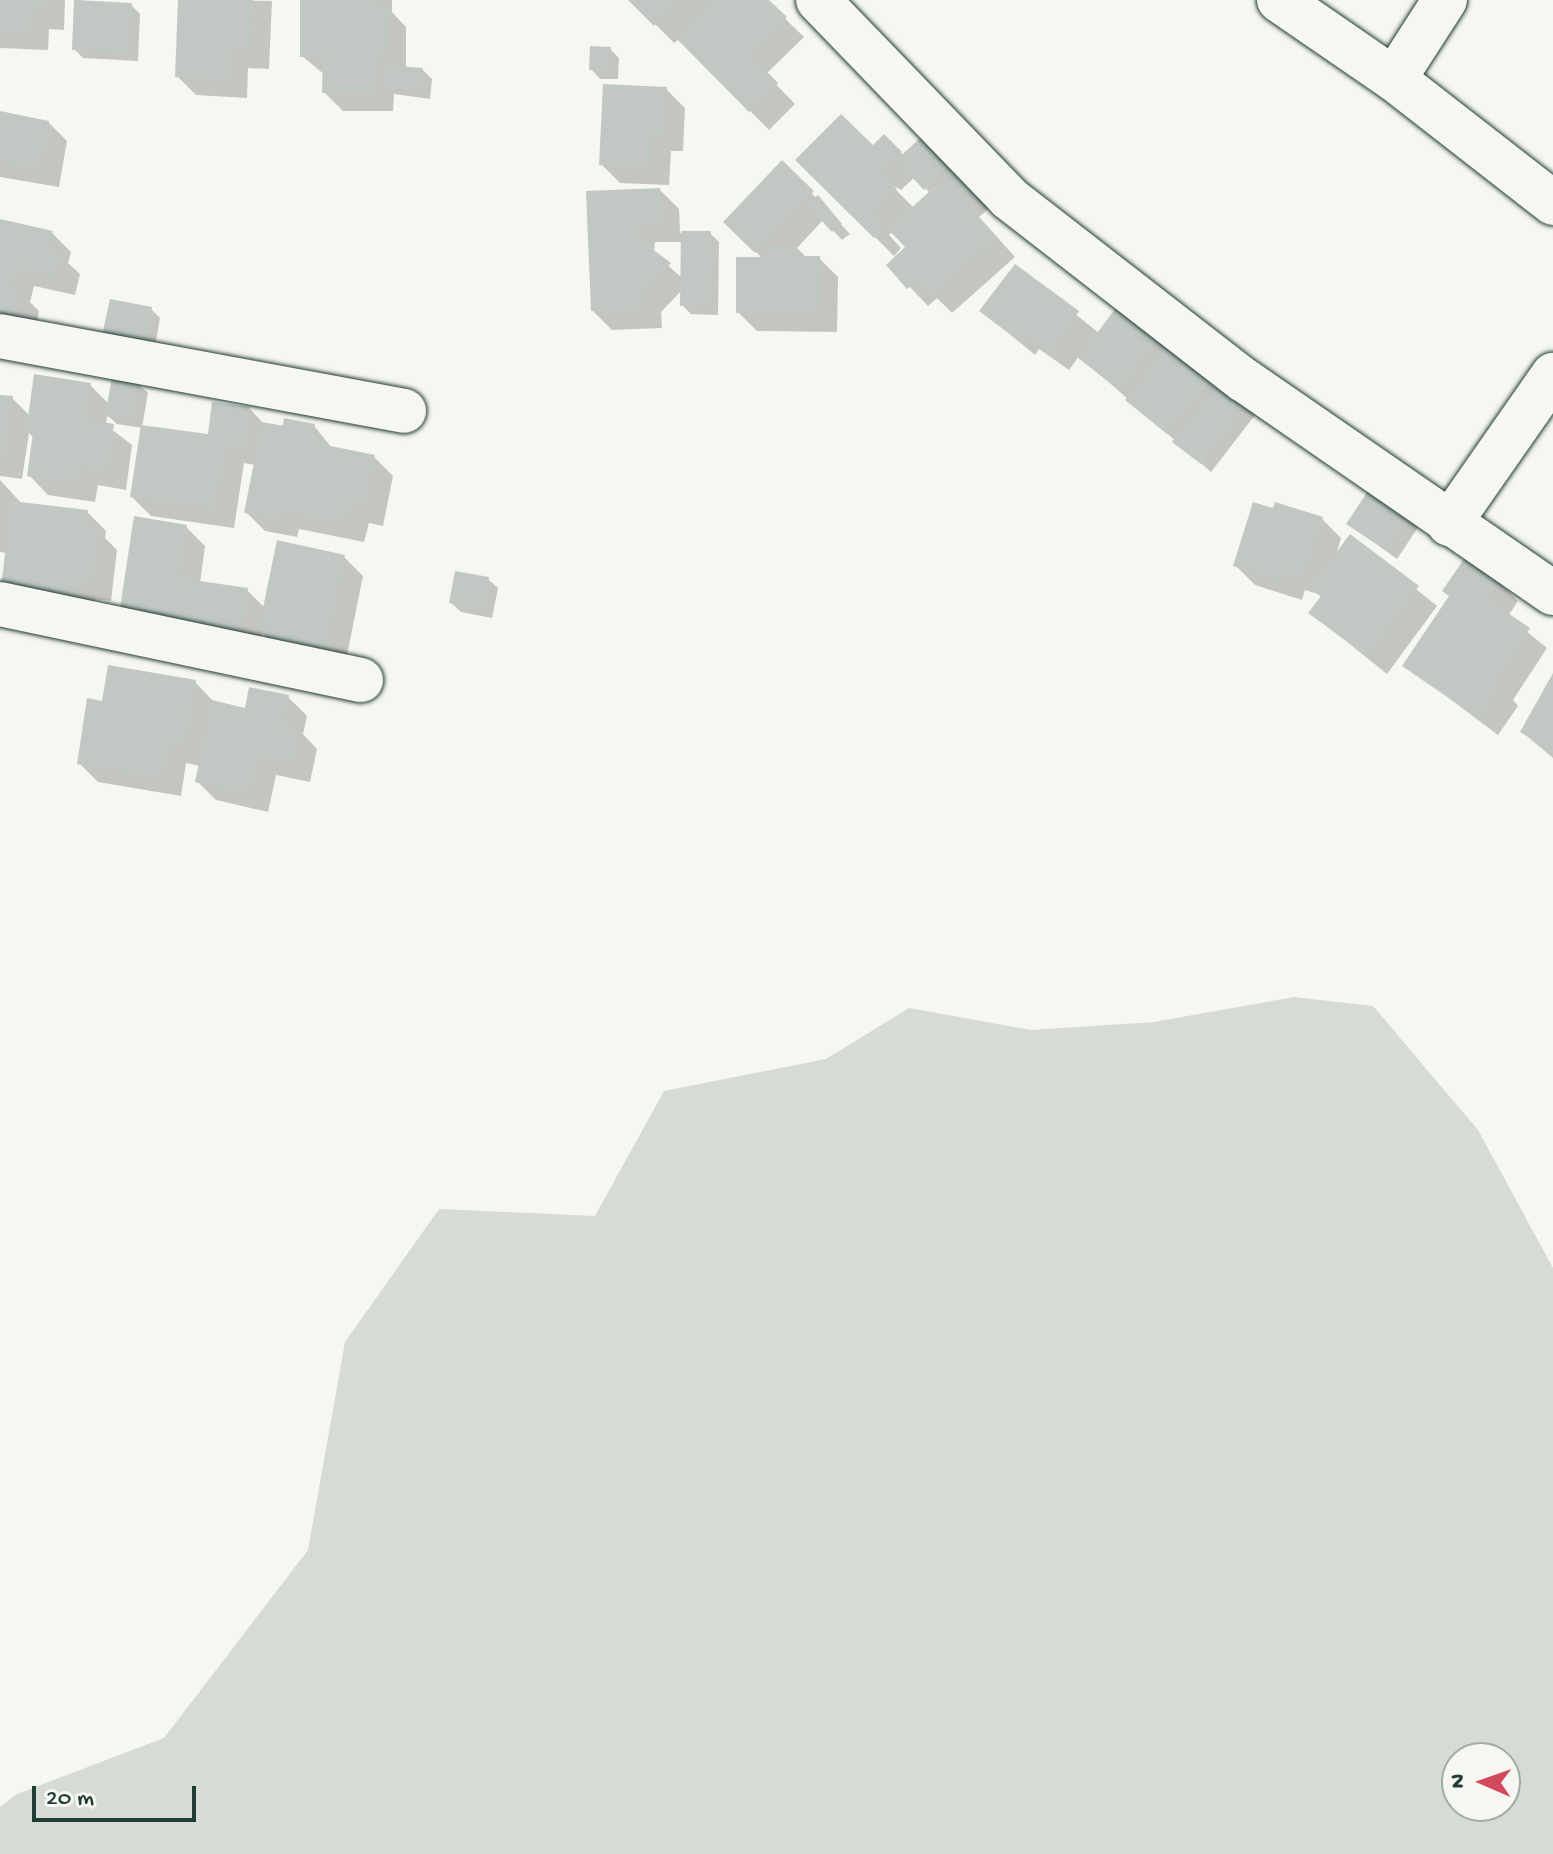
<!DOCTYPE html>
<style>
body{margin:0}
#map{position:relative;width:1553px;height:1854px;overflow:hidden;background:#f6f6f2;font-family:"Gochi Hand",sans-serif}
div>[style]{position:absolute}
.green>*{inset:0;background:#d6dbd6}
.shadow>*{inset:0;background:#0003}
.building>*{inset:0;background:#c1c8c3}
.roads{filter:drop-shadow(0 0 2px #1f3d34) drop-shadow(0 0 2px #1f3d34)}
.minor>*{height:44px;margin:-22px;padding:0 22px;transform-origin:22px;border-radius:22px;background:#f6f6f2}
.tertiary>*{height:44px;margin:-22px;padding:0 22px;transform-origin:22px;border-radius:22px;background:#f6f6f2}
span{translate:-50% -50%;white-space:nowrap;text-align:center;line-height:1.15;-webkit-text-stroke:8px #f6f6f2;paint-order:stroke}
.north{position:absolute;left:1441px;top:1742px;width:80px;height:80px;box-sizing:border-box;background:#f6f6f2;border:2px solid #a0aca6;border-radius:50%;rotate:272deg;font-size:22px;font-weight:700;line-height:32px;text-align:center;color:#1f3d34}
.north::after{content:'';display:block;margin:auto;width:28px;height:36px;background:#d1495b;clip-path:polygon(50% 0,100% 100%,50% 72%,0 100%)}
.scale{position:absolute;left:32px;top:1786px;width:164px;height:36px;box-sizing:border-box;border:4px solid #1f3d34;border-top:0;padding-left:10px;font-size:24px;line-height:28px;white-space:nowrap;color:#1f3d34;-webkit-text-stroke:6px #f6f6f2;paint-order:stroke}
</style>
<div id="map">
<div class="green">
<i style="clip-path:polygon(evenodd,1294px 997px,1373px 1006px,1478px 1130px,1553px 1268px,1553px 1854px,0 1854px,0 1807px,17px 1794px,164px 1738px,308px 1550px,345px 1342px,439px 1209px,595px 1216px,664px 1091px,826px 1059px,909px 1008px,1031px 1030px,1154px 1022px,1294px 997px,1457px 1758px,1505px 1758px,1505px 1806px,1457px 1806px,1457px 1758px)"></i>
</div>
<div class="shadow">
<i style="clip-path:polygon(0 0,65px 0,64px 30px,49px 29px,48px 50px,0 48px)"></i>
<i style="clip-path:polygon(76px 0,131px 5px,140px 14px,138px 61px,83px 58px,74px 49px)"></i>
<i style="clip-path:polygon(180px 0,272px 1px,269px 69px,248px 68px,247px 98px,196px 95px,177px 76px)"></i>
<i style="clip-path:polygon(302px 0,392px 0,392px 12px,406px 27px,406px 69px,423px 70px,432px 79px,430px 99px,394px 94px,393px 111px,343px 111px,324px 92px,325px 75px,302px 56px)"></i>
<i style="clip-path:polygon(631px 0,766px 0,804px 37px,766px 74px,795px 104px,769px 130px,679px 39px,674px 43px)"></i>
<i style="clip-path:polygon(610px 49px,619px 58px,618px 79px,600px 79px,591px 69px)"></i>
<i style="clip-path:polygon(666px 89px,685px 108px,683px 151px,671px 151px,669px 185px,620px 183px,601px 164px)"></i>
<i style="clip-path:polygon(0 113px,48px 122px,67px 141px,59px 187px,0 177px)"></i>
<i style="clip-path:polygon(evenodd,884px 136px,904px 156px,959px 167px,996px 202px,979px 217px,1015px 257px,952px 313px,937px 298px,928px 306px,889px 265px,908px 248px,893px 231px,889px 235px,901px 248px,894px 256px,798px 160px,873px 148px,884px 136px,915px 177px,930px 193px,914px 208px,889px 183px,901px 190px,915px 177px)"></i>
<i style="clip-path:polygon(783px 163px,850px 234px,842px 240px,823px 220px,797px 248px,807px 258px,819px 258px,838px 277px,837px 332px,757px 331px,738px 312px,763px 259px,726px 222px)"></i>
<i style="clip-path:polygon(evenodd,660px 190px,679px 209px,680px 233px,710px 233px,719px 242px,718px 315px,691px 314px,682px 305px,682px 290px,661px 312px,662px 328px,612px 330px,593px 311px,588px 193px,660px 190px,655px 242px,683px 242px,682px 278px,654px 253px,655px 242px)"></i>
<i style="clip-path:polygon(0 221px,52px 233px,71px 252px,68px 263px,80px 274px,75px 295px,34px 286px,30px 302px,39px 311px,33px 341px,0 334px)"></i>
<i style="clip-path:polygon(1015px 266px,1099px 333px,1122px 303px,1262px 406px,1211px 472px,1079px 356px,1069px 370px,1039px 349px,1035px 355px,982px 311px)"></i>
<i style="clip-path:polygon(151px 309px,160px 318px,154px 352px,113px 344px)"></i>
<i style="clip-path:polygon(138px 384px,148px 393px,142px 427px,209px 437px,250px 409px,265px 425px,314px 426px,332px 448px,374px 457px,393px 476px,383px 526px,369px 523px,364px 542px,299px 529px,297px 537px,265px 531px,246px 512px,255px 465px,244px 463px,234px 528px,151px 516px,132px 497px,142px 428px,117px 424px,107px 415px,106px 425px,132px 445px,126px 490px,98px 485px,95px 502px,48px 495px,29px 475px,34px 438px,29px 433px,22px 479px,0 476px,0 397px,12px 398px,30px 416px,90px 385px,109px 404px)"></i>
<i style="clip-path:polygon(0 480px,22px 504px,87px 512px,106px 531px,105px 538px,117px 550px,111px 601px,95px 599px,93px 614px,22px 606px,7px 553px,0 552px)"></i>
<i style="clip-path:polygon(1371px 491px,1419px 526px,1397px 559px,1348px 524px)"></i>
<i style="clip-path:polygon(1322px 519px,1341px 538px,1336px 555px,1351px 537px,1437px 606px,1387px 674px,1311px 613px,1322px 598px,1318px 594px,1305px 590px,1302px 600px,1255px 585px,1236px 566px)"></i>
<i style="clip-path:polygon(186px 527px,205px 546px,200px 583px,247px 590px,265px 608px,344px 557px,363px 576px,345px 665px,272px 643px,262px 633px,258px 658px,122px 607px)"></i>
<i style="clip-path:polygon(488px 579px,498px 588px,492px 618px,461px 612px,451px 603px)"></i>
<i style="clip-path:polygon(1499px 582px,1518px 601px,1508px 616px,1547px 648px,1513px 700px,1518px 706px,1498px 735px,1405px 665px)"></i>
<i style="clip-path:polygon(1553px 677px,1553px 758px,1522px 732px)"></i>
<i style="clip-path:polygon(195px 682px,214px 702px,246px 710px,288px 697px,307px 716px,303px 734px,317px 749px,310px 782px,276px 775px,268px 812px,216px 800px,197px 781px,200px 766px,186px 763px,181px 796px,98px 782px,79px 763px,103px 703px)"></i>
</div>
<div class="building">
<i style="clip-path:polygon(0 0,46px 0,46px 12px,30px 11px,30px 32px,0 31px)"></i>
<i style="clip-path:polygon(74px 0,132px 3px,129px 53px,72px 50px)"></i>
<i style="clip-path:polygon(178px 0,253px 0,251px 51px,230px 50px,229px 79px,175px 77px)"></i>
<i style="clip-path:polygon(300px 0,374px 0,374px 6px,388px 6px,387px 54px,376px 54px,375px 93px,322px 93px,323px 57px,300px 57px)"></i>
<i style="clip-path:polygon(628px 0,679px 0,654px 26px)"></i>
<i style="clip-path:polygon(712px 0,769px 0,787px 17px,749px 54px,778px 83px,749px 112px,675px 37px)"></i>
<i style="clip-path:polygon(590px 46px,611px 47px,610px 70px,589px 70px)"></i>
<i style="clip-path:polygon(386px 65px,423px 68px,422px 91px,385px 89px)"></i>
<i style="clip-path:polygon(603px 84px,667px 87px,665px 133px,652px 133px,651px 167px,599px 165px)"></i>
<i style="clip-path:polygon(0 111px,49px 121px,40px 169px,0 162px)"></i>
<i style="clip-path:polygon(841px 114px,873px 145px,884px 134px,902px 152px,881px 173px,897px 189px,872px 215px,884px 228px,874px 238px,795px 160px)"></i>
<i style="clip-path:polygon(927px 132px,954px 161px,924px 190px,896px 160px)"></i>
<i style="clip-path:polygon(782px 160px,814px 191px,755px 253px,723px 222px)"></i>
<i style="clip-path:polygon(961px 163px,978px 181px,961px 197px,997px 237px,932px 296px,918px 280px,907px 289px,886px 265px,905px 247px,888px 229px)"></i>
<i style="clip-path:polygon(660px 188px,662px 224px,636px 223px,636px 237px,671px 263px,643px 292px,644px 310px,591px 311px,586px 191px)"></i>
<i style="clip-path:polygon(818px 195px,842px 224px,832px 232px,807px 205px)"></i>
<i style="clip-path:polygon(0 219px,53px 231px,48px 250px,62px 254px,57px 277px,15px 268px,10px 288px,21px 290px,14px 323px,0 320px)"></i>
<i style="clip-path:polygon(681px 231px,711px 231px,710px 306px,680px 306px)"></i>
<i style="clip-path:polygon(767px 245px,797px 245px,796px 256px,820px 256px,819px 314px,736px 313px,736px 257px,766px 257px)"></i>
<i style="clip-path:polygon(1015px 264px,1079px 311px,1049px 353px,1020px 332px,1015px 338px,979px 311px)"></i>
<i style="clip-path:polygon(110px 299px,152px 307px,145px 344px,102px 336px)"></i>
<i style="clip-path:polygon(1122px 300px,1163px 331px,1119px 390px,1078px 358px)"></i>
<i style="clip-path:polygon(1175px 338px,1212px 378px,1167px 434px,1125px 400px)"></i>
<i style="clip-path:polygon(34px 374px,91px 383px,85px 419px,114px 424px,107px 472px,79px 467px,77px 484px,27px 476px,33px 433px,26px 432px)"></i>
<i style="clip-path:polygon(1226px 374px,1254px 396px,1201px 464px,1172px 442px)"></i>
<i style="clip-path:polygon(112px 377px,139px 382px,133px 420px,105px 416px)"></i>
<i style="clip-path:polygon(0 395px,13px 396px,4px 461px,0 460px)"></i>
<i style="clip-path:polygon(212px 402px,250px 407px,244px 448px,225px 445px,216px 510px,130px 497px,141px 425px,208px 434px)"></i>
<i style="clip-path:polygon(284px 418px,315px 424px,311px 442px,375px 455px,364px 508px,350px 505px,346px 524px,281px 511px,278px 519px,244px 513px,262px 422px,283px 426px)"></i>
<i style="clip-path:polygon(1370px 488px,1411px 515px,1387px 551px,1346px 524px)"></i>
<i style="clip-path:polygon(11px 501px,88px 510px,85px 528px,99px 529px,92px 583px,77px 581px,75px 596px,1px 588px)"></i>
<i style="clip-path:polygon(1253px 502px,1273px 508px,1275px 502px,1323px 517px,1304px 578px,1286px 573px,1283px 582px,1233px 566px)"></i>
<i style="clip-path:polygon(134px 516px,187px 525px,179px 578px,248px 588px,240px 640px,168px 628px,169px 615px,120px 608px)"></i>
<i style="clip-path:polygon(1350px 534px,1419px 586px,1367px 656px,1308px 613px,1321px 596px,1309px 589px)"></i>
<i style="clip-path:polygon(277px 540px,345px 555px,327px 647px,301px 642px,299px 652px,269px 646px,272px 634px,258px 632px)"></i>
<i style="clip-path:polygon(1466px 556px,1501px 580px,1487px 599px,1530px 628px,1494px 681px,1501px 685px,1478px 718px,1402px 666px,1449px 596px,1442px 591px)"></i>
<i style="clip-path:polygon(455px 571px,489px 577px,483px 609px,449px 603px)"></i>
<i style="clip-path:polygon(108px 665px,196px 680px,185px 748px,168px 745px,162px 778px,77px 764px,87px 698px,102px 701px)"></i>
<i style="clip-path:polygon(1553px 673px,1553px 751px,1520px 732px)"></i>
<i style="clip-path:polygon(249px 687px,289px 695px,282px 724px,299px 728px,291px 764px,257px 757px,250px 794px,195px 782px,212px 700px,245px 708px)"></i>
</div>
<div class="roads">
<div class="minor">
<i style="left:818px;top:0;width:275px;rotate:46deg"></i>
<i style="left:1009px;top:198px;width:297px;rotate:37.8deg"></i>
<i style="left:1244px;top:380px;width:375px;rotate:34.6deg"></i>
<i style="left:1394px;top:79px;width:94px;rotate:-57.2deg"></i>
<i style="left:0;top:336px;width:411px;rotate:10.5deg"></i>
<i style="left:1449px;top:524px;width:182px;rotate:-55.1deg"></i>
<i style="left:0;top:604px;width:369px;rotate:11.9deg"></i>
</div>
<div class="tertiary">
<i style="left:1279px;top:0;width:140px;rotate:34.5deg"></i>
<i style="left:1394px;top:79px;width:202px;rotate:37.9deg"></i>
</div>
</div>
<div class="north">N</div>
<div class="scale">20 m</div>
</div>
